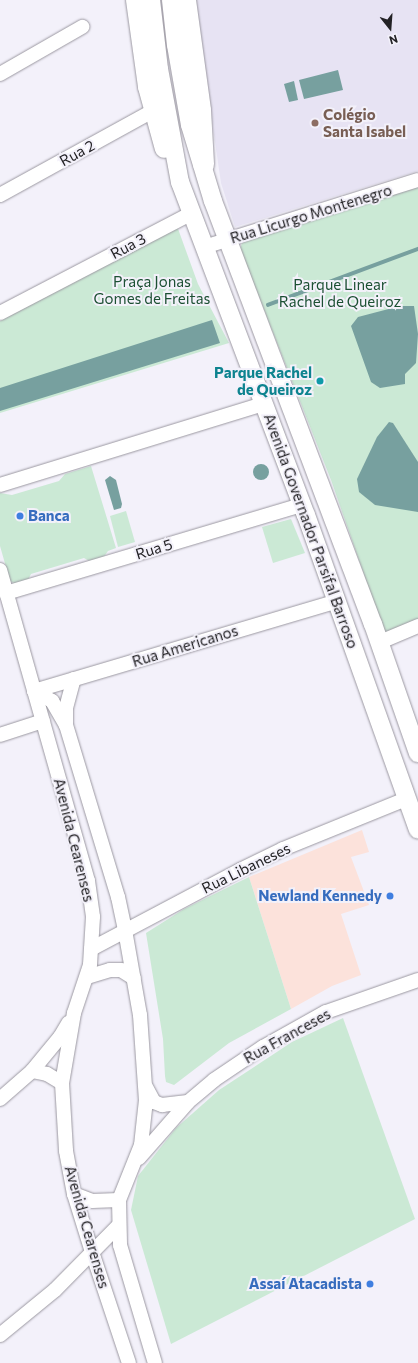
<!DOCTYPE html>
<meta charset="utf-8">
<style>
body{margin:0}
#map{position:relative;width:418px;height:1363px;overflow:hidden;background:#f3f1fa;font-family:Commissioner,sans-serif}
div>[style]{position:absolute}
.industrial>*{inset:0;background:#fce2db}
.built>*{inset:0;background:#e7e3f3}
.green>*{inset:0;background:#cbe9d5}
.water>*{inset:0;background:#77a09f}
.round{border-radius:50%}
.stream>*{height:3.5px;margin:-1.75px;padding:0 1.75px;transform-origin:1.75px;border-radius:1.75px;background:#77a09f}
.roads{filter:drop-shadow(0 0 1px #9b98a1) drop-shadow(0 0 1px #9b98a1)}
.minor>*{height:14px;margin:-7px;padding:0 7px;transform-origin:7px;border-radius:7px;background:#fff}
.major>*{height:18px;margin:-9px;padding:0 9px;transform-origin:9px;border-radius:9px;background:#fff}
.highway>*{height:21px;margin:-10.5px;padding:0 10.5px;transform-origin:10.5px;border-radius:10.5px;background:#fff}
.dots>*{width:11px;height:11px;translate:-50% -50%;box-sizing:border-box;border:2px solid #f3f1fa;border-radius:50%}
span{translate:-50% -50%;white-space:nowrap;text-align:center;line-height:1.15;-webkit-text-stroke:4px #f3f1fa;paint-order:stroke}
.education-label{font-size:15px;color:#785e54;font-weight:700}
.left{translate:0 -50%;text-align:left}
.street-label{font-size:15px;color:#232225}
.park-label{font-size:15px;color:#1c5033}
.culture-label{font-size:15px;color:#0d838f;font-weight:700}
.right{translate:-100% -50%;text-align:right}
.shop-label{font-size:15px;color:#366cbe;font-weight:700}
.north{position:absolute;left:370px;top:8px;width:40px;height:40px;-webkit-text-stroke:3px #f3f1fa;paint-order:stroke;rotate:163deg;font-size:11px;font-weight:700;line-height:16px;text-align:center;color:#232225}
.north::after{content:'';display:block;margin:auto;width:14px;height:18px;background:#232225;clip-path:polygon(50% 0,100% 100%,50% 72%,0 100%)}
</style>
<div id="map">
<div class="industrial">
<i style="clip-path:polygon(362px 830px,369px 852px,351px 857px,369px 905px,341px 914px,361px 975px,332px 986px,291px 1009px,249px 877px)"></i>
</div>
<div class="built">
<i style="clip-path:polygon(194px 0,418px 0,418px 171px,235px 227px,221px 183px)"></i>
</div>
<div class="green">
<i style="clip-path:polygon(418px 187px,418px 620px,387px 634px,384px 632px,331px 480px,240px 249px,243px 240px)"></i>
<i style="clip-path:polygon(177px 226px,198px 284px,229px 343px,0 413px,0 321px)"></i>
<i style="clip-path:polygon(91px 466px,116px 548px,108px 551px,103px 558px,91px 562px,84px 558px,31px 574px,28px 580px,16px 584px,10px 581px,0 546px,0 493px,12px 495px,59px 481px,65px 474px)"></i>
<i style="clip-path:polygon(126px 511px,135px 542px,118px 547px,110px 516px)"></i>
<i style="clip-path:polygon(291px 519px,305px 553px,273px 563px,262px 527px)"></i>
<i style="clip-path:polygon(249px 877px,291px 1009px,229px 1043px,174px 1085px,166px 1082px,165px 1076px,163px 1039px,146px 933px,184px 909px)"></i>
<i style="clip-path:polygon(343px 1018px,415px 1219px,171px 1344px,131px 1210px,138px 1176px,176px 1128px,219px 1090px,292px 1042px)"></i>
</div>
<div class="water">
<i style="clip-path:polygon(338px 70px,343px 90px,304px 99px,299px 80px)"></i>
<i style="clip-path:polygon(294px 81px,298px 100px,289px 102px,284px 84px)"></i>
<i style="clip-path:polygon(400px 306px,414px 306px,418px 334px,416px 363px,405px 374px,405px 384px,380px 388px,371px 382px,351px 326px,358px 317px)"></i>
<i style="clip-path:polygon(212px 320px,220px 343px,0 411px,0 388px)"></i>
<i style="clip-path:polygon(389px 422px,393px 423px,418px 462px,418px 512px,375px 505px,359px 492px,357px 479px,377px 437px)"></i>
<i class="round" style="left:253px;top:464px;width:16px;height:16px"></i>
<i style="clip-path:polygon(110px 476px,116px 480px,122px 504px,121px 508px,114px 510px,105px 480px)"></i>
</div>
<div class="stream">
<i style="left:268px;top:305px;width:160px;rotate:-20.5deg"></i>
</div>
<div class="roads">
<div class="minor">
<i style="left:0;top:74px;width:95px;rotate:-29.8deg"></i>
<i style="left:0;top:195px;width:175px;rotate:-28.8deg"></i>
<i style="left:204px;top:247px;width:224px;rotate:-17.4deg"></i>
<i style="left:0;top:313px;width:216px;rotate:-27.5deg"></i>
<i style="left:0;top:485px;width:276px;rotate:-17.1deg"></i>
<i style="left:0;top:570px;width:323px;rotate:74.2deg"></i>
<i style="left:88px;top:881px;width:36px;rotate:82deg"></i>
<i style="left:93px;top:917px;width:48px;rotate:93.6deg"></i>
<i style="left:90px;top:965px;width:51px;rotate:108.4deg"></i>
<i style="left:74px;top:1013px;width:71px;rotate:99.7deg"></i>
<i style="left:62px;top:1083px;width:68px;rotate:86.6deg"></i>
<i style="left:66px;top:1151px;width:44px;rotate:79.5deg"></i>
<i style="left:74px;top:1194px;width:61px;rotate:72.8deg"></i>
<i style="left:92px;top:1252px;width:117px;rotate:71.6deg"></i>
<i style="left:6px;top:593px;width:309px;rotate:-16.6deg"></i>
<i style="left:380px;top:642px;width:41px;rotate:-22.8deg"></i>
<i style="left:34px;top:691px;width:21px;rotate:29deg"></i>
<i style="left:52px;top:701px;width:28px;rotate:60deg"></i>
<i style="left:66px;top:725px;width:180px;rotate:73.2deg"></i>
<i style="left:118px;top:897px;width:34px;rotate:78deg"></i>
<i style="left:125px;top:930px;width:86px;rotate:80deg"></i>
<i style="left:140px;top:1015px;width:85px;rotate:86deg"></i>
<i style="left:146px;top:1100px;width:45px;rotate:96.3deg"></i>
<i style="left:141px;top:1145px;width:59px;rotate:111.8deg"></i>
<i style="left:119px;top:1200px;width:45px;rotate:88.7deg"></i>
<i style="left:120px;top:1245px;width:123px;rotate:73.5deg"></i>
<i style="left:34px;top:691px;width:316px;rotate:-16.5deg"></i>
<i style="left:66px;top:725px;width:17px;rotate:-90deg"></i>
<i style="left:66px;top:708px;width:30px;rotate:-75deg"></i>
<i style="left:0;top:735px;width:45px;rotate:-18deg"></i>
<i style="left:91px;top:949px;width:169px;rotate:-27.9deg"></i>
<i style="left:240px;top:870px;width:48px;rotate:-26deg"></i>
<i style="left:283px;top:849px;width:133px;rotate:-22.1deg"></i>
<i style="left:87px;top:977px;width:24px;rotate:-17deg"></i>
<i style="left:110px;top:970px;width:11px"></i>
<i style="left:121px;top:970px;width:15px;rotate:32deg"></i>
<i style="left:32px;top:1071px;width:15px;rotate:11deg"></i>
<i style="left:47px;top:1074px;width:17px;rotate:31deg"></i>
<i style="left:146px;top:1087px;width:17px;rotate:62deg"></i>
<i style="left:154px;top:1102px;width:9px;rotate:21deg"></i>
<i style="left:162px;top:1105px;width:26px;rotate:-7deg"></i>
<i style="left:0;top:1099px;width:43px;rotate:-41.2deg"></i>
<i style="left:32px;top:1071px;width:44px;rotate:-50.5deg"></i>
<i style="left:60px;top:1037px;width:17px;rotate:-59deg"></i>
<i style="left:139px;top:1158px;width:74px;rotate:-48.8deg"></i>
<i style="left:188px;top:1102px;width:34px;rotate:-40deg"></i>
<i style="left:214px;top:1080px;width:59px;rotate:-34deg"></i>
<i style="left:263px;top:1047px;width:72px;rotate:-29.1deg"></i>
<i style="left:326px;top:1012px;width:97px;rotate:-19.2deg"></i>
<i style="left:74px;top:1194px;width:19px;rotate:21deg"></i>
<i style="left:92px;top:1201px;width:27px;rotate:-2deg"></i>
<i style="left:0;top:1335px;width:71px;rotate:-39.3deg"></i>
<i style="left:55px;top:1290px;width:91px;rotate:-45.4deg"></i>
</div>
<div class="major">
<i style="left:135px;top:0;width:88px;rotate:82.1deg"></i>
<i style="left:147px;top:87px;width:64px;rotate:74.7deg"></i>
<i style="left:151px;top:0;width:69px;rotate:83.4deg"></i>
<i style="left:159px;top:69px;width:115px;rotate:79.5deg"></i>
<i style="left:180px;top:182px;width:356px;rotate:69.3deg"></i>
<i style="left:306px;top:515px;width:334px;rotate:70.4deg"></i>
<i style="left:171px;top:0;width:45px;rotate:83.7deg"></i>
<i style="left:176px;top:45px;width:81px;rotate:80.1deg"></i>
<i style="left:190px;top:125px;width:79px;rotate:73.2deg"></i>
<i style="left:213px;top:201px;width:452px;rotate:69.3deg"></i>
<i style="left:373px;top:624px;width:137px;rotate:70.8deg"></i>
</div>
<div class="highway">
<i style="left:185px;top:0;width:111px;rotate:82.2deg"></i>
<i style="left:200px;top:110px;width:54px;rotate:86.8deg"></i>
</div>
</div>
<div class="dots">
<i style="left:315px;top:123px;background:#8d6e63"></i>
<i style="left:320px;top:381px;background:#0f9aa8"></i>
<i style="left:20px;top:516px;background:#3f7fe0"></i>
<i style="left:390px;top:896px;background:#3f7fe0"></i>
<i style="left:370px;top:1284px;background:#3f7fe0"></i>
</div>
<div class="education-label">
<span class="left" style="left:323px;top:123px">Colégio<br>Santa Isabel</span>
</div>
<div class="street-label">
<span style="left:77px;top:153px;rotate:-29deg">Rua 2</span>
<span style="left:311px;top:214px;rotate:-17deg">Rua Licurgo Montenegro</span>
<span style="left:128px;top:246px;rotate:-28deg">Rua 3</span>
<span style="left:311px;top:531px;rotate:70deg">Avenida Governador Parsifal Barroso</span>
<span style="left:154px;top:549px;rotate:-17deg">Rua 5</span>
<span style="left:185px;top:646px;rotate:-17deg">Rua Americanos</span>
<span style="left:74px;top:840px;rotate:76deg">Avenida Cearenses</span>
<span style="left:246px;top:868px;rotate:-26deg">Rua Libaneses</span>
<span style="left:287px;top:1036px;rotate:-29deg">Rua Franceses</span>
<span style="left:87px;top:1227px;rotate:74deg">Avenida Cearenses</span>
</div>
<div class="park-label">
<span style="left:152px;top:290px">Praça Jonas<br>Gomes de Freitas</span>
<span style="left:340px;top:293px">Parque Linear<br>Rachel de Queiroz</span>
</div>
<div class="culture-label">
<span class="right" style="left:312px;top:381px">Parque Rachel<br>de Queiroz</span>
</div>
<div class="shop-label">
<span class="left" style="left:28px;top:516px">Banca</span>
<span class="right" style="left:382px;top:896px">Newland Kennedy</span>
<span class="right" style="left:362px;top:1284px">Assaí Atacadista</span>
</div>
<div class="north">N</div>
</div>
